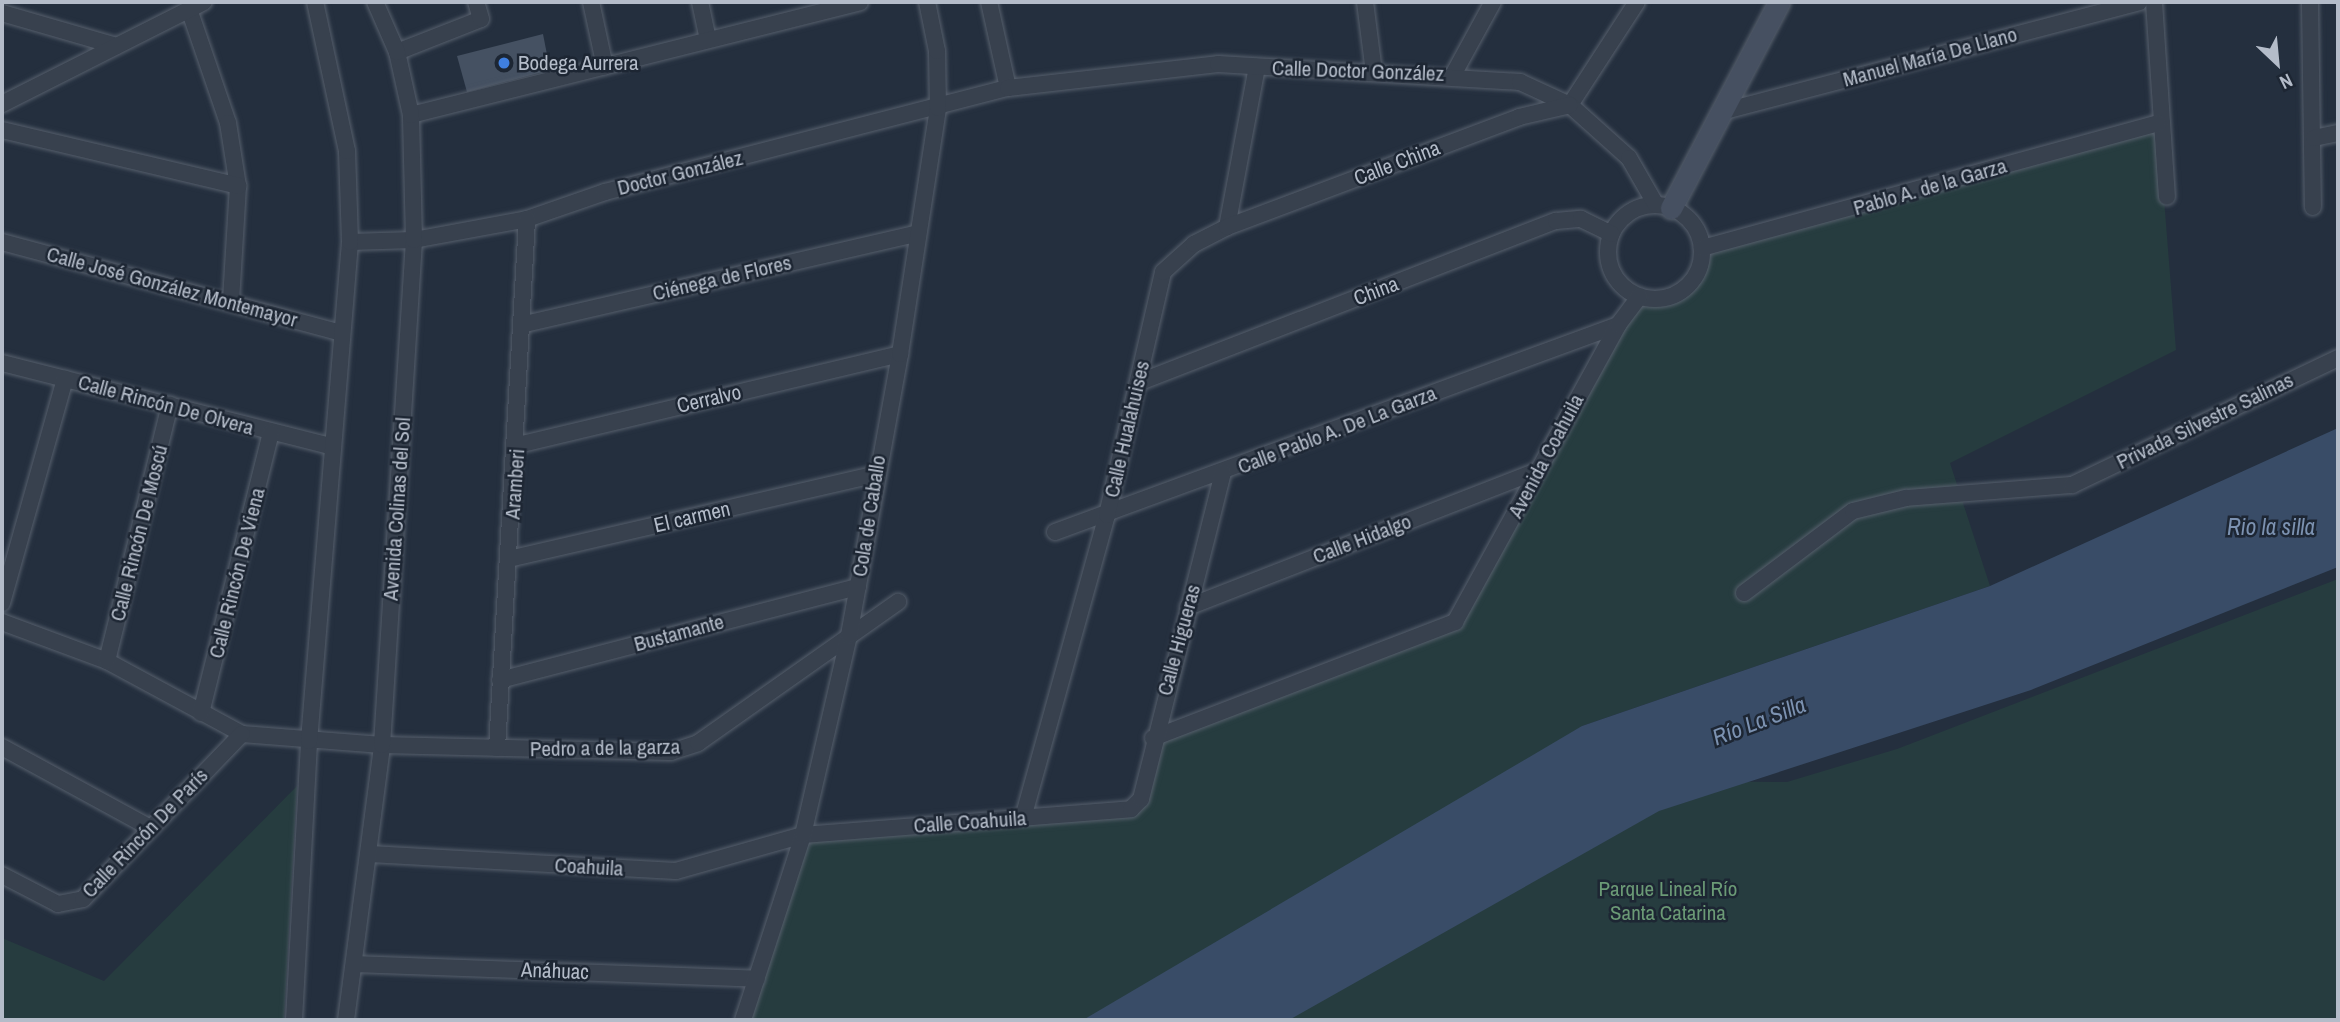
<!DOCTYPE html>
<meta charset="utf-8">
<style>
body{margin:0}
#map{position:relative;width:2340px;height:1022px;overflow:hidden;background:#242f3e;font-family:"Archivo Narrow",sans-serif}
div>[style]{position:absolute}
.green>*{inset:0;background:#263c3f}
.water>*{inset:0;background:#394c67}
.building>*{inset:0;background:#455162}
.roads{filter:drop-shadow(0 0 2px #565f6c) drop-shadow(0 0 2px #565f6c)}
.street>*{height:16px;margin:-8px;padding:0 8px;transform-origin:8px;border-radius:8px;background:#38414e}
.street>.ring{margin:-8px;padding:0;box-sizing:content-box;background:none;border:16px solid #38414e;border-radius:50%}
.secondary>*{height:21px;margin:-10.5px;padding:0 10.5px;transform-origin:10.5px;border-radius:10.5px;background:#465061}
.dots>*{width:19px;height:19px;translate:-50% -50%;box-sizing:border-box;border:4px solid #1d2633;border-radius:50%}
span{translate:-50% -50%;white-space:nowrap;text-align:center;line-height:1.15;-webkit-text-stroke:5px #1d2633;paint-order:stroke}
.street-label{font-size:21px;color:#b4bcc9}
.poi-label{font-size:21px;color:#b4bcc9}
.left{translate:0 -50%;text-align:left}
.park-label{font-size:21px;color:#6b9a76}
.water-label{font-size:23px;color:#7c92b1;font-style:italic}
.frame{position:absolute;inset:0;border:4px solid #b4bcc9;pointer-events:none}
.north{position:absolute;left:2242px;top:28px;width:70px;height:70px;-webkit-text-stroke:5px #1d2633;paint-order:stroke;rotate:154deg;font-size:19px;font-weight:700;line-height:28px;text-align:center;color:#b4bcc9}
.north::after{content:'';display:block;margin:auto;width:24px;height:32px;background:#b4bcc9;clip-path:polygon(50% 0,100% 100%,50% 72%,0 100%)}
</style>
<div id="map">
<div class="green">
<i style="clip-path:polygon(2158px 123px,2176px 350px,1950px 463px,1990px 586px,1582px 726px,1554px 780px,1787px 782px,1897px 749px,2338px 579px,2338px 1020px,743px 1020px,803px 835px,1131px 809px,1153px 738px,1451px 626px,1640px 296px,1657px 298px,1687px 286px,1697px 272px,1702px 248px)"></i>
<i style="clip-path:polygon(297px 786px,284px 1020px,2px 1020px,2px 938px,104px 981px)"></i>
</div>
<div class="water">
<i style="clip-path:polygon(2338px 428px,2338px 567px,2031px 690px,1659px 811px,1289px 1020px,1083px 1020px,1582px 726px,1990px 586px)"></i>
</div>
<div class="building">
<i style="clip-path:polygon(543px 34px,550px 70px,467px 92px,457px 56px)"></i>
</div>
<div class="roads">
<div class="street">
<i style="left:591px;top:2px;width:66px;rotate:77.8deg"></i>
<i style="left:700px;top:2px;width:38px;rotate:78deg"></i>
<i style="left:989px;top:2px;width:88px;rotate:77.5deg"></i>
<i style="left:1365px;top:2px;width:71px;rotate:82.7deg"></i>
<i style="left:2154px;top:2px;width:195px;rotate:86.2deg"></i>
<i style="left:2310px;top:2px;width:205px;rotate:89.2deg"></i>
<i style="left:189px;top:9px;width:120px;rotate:71.1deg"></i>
<i style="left:228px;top:123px;width:64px;rotate:81deg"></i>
<i style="left:238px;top:186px;width:115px;rotate:93.5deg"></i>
<i style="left:2px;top:13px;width:119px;rotate:16.1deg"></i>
<i style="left:397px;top:52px;width:90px;rotate:-21.4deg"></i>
<i style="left:481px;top:19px;width:18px;rotate:-106deg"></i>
<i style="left:1453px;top:75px;width:83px;rotate:-61.3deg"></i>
<i style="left:2px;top:104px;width:226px;rotate:-26.8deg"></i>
<i style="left:1570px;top:105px;width:123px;rotate:-57deg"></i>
<i style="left:1721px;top:112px;width:432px;rotate:-14.7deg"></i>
<i style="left:411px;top:115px;width:463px;rotate:-14.1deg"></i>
<i style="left:2px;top:130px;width:243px;rotate:13.3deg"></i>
<i style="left:2314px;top:138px;width:25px;rotate:-12deg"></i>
<i class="ring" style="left:1608px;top:205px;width:78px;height:78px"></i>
<i style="left:1227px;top:227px;width:163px;rotate:-79.4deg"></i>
<i style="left:2px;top:242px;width:352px;rotate:15deg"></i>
<i style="left:350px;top:242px;width:64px;rotate:-1.8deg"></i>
<i style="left:414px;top:240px;width:115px;rotate:-10.5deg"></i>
<i style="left:527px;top:219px;width:83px;rotate:-19.1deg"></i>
<i style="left:605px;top:192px;width:416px;rotate:-14.5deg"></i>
<i style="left:1008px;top:88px;width:211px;rotate:-6.5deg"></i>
<i style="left:1218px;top:64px;width:303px;rotate:3.4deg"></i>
<i style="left:1520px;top:82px;width:55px;rotate:24.7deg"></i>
<i style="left:1570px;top:105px;width:79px;rotate:41.9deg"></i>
<i style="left:1629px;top:158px;width:54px;rotate:60.1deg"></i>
<i style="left:1702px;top:248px;width:473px;rotate:-15.3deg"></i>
<i style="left:525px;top:324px;width:403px;rotate:-13deg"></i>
<i style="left:2px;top:363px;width:339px;rotate:14.2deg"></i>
<i style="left:1140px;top:382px;width:446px;rotate:-21.2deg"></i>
<i style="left:1556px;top:221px;width:25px;rotate:-5deg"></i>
<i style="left:1581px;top:219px;width:34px;rotate:26deg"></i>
<i style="left:518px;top:445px;width:393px;rotate:-13.4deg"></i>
<i style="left:1055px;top:532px;width:600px;rotate:-20.19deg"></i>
<i style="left:509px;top:559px;width:375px;rotate:-13deg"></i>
<i style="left:1744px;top:593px;width:136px;rotate:-37deg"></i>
<i style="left:1853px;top:511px;width:55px;rotate:-13.8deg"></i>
<i style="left:1906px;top:498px;width:167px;rotate:-4.5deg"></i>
<i style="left:2072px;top:485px;width:295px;rotate:-25.5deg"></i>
<i style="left:2px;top:603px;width:233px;rotate:-74.3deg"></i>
<i style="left:1188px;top:607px;width:374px;rotate:-21.3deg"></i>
<i style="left:2px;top:622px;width:112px;rotate:20.4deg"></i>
<i style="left:107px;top:661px;width:153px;rotate:28.4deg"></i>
<i style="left:242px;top:734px;width:140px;rotate:4.5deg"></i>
<i style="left:382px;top:745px;width:289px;rotate:1.4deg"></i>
<i style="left:671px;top:752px;width:28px;rotate:-18deg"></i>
<i style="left:698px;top:743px;width:245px;rotate:-35.2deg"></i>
<i style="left:107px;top:661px;width:264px;rotate:-76.2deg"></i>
<i style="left:500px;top:680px;width:370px;rotate:-14.6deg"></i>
<i style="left:201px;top:713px;width:289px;rotate:-76deg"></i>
<i style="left:1153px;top:738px;width:324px;rotate:-21deg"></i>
<i style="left:1455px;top:622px;width:339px;rotate:-61.2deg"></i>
<i style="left:1618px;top:325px;width:36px;rotate:-53deg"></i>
<i style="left:2px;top:747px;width:167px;rotate:28.6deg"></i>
<i style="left:497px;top:748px;width:530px;rotate:-86.75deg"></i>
<i style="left:1023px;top:818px;width:314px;rotate:-74.5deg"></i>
<i style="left:1107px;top:515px;width:249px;rotate:-77deg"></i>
<i style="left:1163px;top:272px;width:42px;rotate:-42.1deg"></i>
<i style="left:1194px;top:244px;width:37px;rotate:-27deg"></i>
<i style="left:1227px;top:227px;width:312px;rotate:-20.6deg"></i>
<i style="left:1519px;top:117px;width:52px;rotate:-13.2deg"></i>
<i style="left:370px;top:854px;width:306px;rotate:3.2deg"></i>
<i style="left:676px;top:871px;width:132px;rotate:-15.8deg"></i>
<i style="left:803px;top:835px;width:329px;rotate:-4.5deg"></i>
<i style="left:1131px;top:809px;width:14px;rotate:-45deg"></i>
<i style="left:1141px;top:799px;width:337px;rotate:-75.9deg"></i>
<i style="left:2px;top:875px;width:63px;rotate:27.4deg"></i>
<i style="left:58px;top:904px;width:25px;rotate:-11deg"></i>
<i style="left:83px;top:899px;width:229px;rotate:-46.1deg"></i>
<i style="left:354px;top:964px;width:403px;rotate:2.1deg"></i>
<i style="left:294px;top:1020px;width:279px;rotate:-86.9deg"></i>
<i style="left:309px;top:741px;width:501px;rotate:-85.3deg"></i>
<i style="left:350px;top:242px;width:91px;rotate:-91.9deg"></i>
<i style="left:347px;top:151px;width:152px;rotate:-102.1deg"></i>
<i style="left:346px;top:1020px;width:277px;rotate:-82.5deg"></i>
<i style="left:382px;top:745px;width:506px;rotate:-86.37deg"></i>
<i style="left:414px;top:240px;width:125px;rotate:-91.4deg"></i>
<i style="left:411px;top:115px;width:65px;rotate:-102.5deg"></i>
<i style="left:397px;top:52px;width:55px;rotate:-113.7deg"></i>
<i style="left:743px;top:1020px;width:194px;rotate:-72deg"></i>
<i style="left:803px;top:835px;width:205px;rotate:-77deg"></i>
<i style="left:849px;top:635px;width:286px;rotate:-79.7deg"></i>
<i style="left:900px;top:354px;width:249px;rotate:-81.2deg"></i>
<i style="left:938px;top:108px;width:57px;rotate:-91deg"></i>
<i style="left:937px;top:51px;width:50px;rotate:-101.5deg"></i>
</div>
<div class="secondary">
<i style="left:1671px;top:208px;width:233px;rotate:-62.3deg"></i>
</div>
</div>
<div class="dots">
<i style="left:504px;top:63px;background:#3f7fe0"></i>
</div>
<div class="street-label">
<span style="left:1930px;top:57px;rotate:-15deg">Manuel María De Llano</span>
<span style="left:1358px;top:71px;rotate:2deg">Calle Doctor González</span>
<span style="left:1397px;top:163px;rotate:-21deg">Calle China</span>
<span style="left:680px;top:173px;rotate:-14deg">Doctor González</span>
<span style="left:1930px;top:187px;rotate:-16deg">Pablo A. de la Garza</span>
<span style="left:722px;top:278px;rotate:-13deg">Ciénega de Flores</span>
<span style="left:172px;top:287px;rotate:15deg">Calle José González Montemayor</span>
<span style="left:1376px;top:291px;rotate:-21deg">China</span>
<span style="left:709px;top:399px;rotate:-13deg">Cerralvo</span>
<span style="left:166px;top:405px;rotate:15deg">Calle Rincón De Olvera</span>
<span style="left:2205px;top:421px;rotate:-26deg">Privada Silvestre Salinas</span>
<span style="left:1127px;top:429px;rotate:-77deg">Calle Hualahuises</span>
<span style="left:1337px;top:430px;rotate:-21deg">Calle Pablo A. De La Garza</span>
<span style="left:1546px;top:456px;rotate:-62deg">Avenida Coahuila</span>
<span style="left:515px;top:484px;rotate:-86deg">Aramberi</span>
<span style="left:397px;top:509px;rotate:-86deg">Avenida Colinas del Sol</span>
<span style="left:869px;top:516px;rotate:-81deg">Cola de Caballo</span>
<span style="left:692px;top:517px;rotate:-13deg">El carmen</span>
<span style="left:139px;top:533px;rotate:-76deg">Calle Rincón De Moscú</span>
<span style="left:1362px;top:539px;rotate:-21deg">Calle Hidalgo</span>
<span style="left:237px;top:573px;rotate:-76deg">Calle Rincón De Viena</span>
<span style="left:679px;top:633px;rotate:-15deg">Bustamante</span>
<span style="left:1179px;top:640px;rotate:-75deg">Calle Higueras</span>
<span style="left:605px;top:748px;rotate:-1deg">Pedro a de la garza</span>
<span style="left:970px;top:822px;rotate:-4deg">Calle Coahuila</span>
<span style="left:145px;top:833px;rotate:-46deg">Calle Rincón De París</span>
<span style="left:589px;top:867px;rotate:3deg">Coahuila</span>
<span style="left:555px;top:971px;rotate:2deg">Anáhuac</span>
</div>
<div class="poi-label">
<span class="left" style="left:518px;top:63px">Bodega Aurrera</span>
</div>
<div class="park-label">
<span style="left:1668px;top:901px">Parque Lineal Río<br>Santa Catarina</span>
</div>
<div class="water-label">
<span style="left:2271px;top:527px">Rio la silla</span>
<span style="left:1759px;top:721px;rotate:-21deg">Río La Silla</span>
</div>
<div class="frame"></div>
<div class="north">N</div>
</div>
